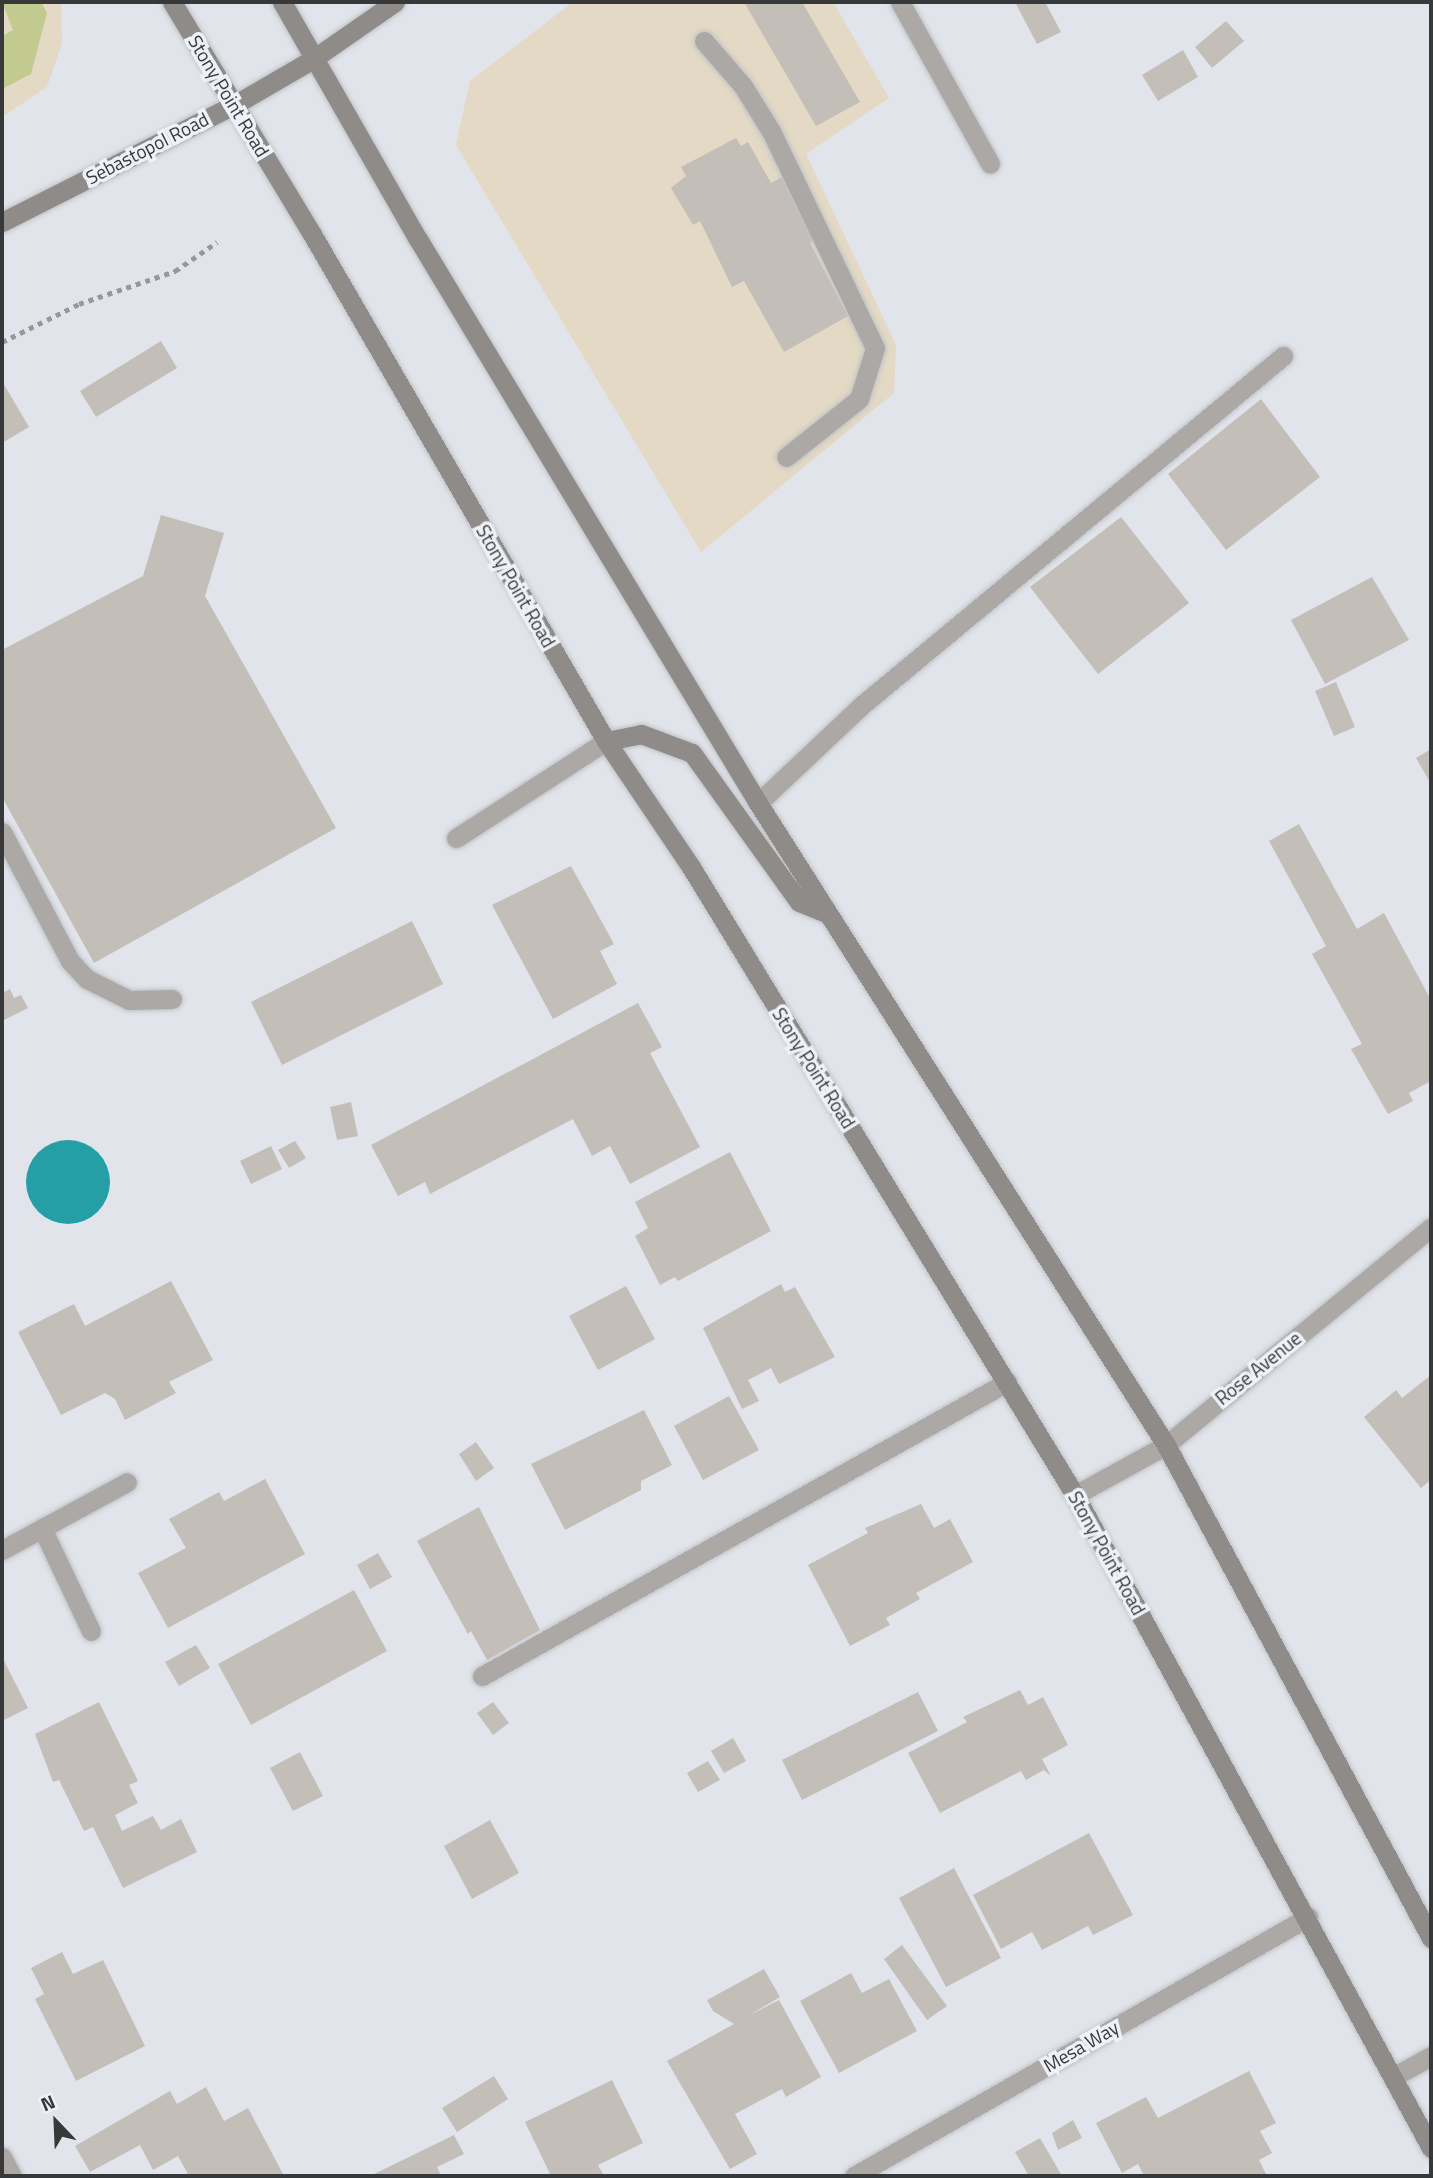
<!DOCTYPE html>
<style>
body{margin:0}
#map{position:relative;width:1433px;height:2178px;overflow:hidden;background:#e1e4ea;font-family:"Titillium Web",sans-serif}
div>[style]{position:absolute}
.commercial>*{inset:0;background:#e3d9c4}
.green>*{inset:0;background:#c3ca8f}
.water>*{inset:0;background:#249fa6}
.round{border-radius:50%}
.building>*{inset:0;background:#c4beb9}
.path>*{height:4.5px;margin-top:-2.25px;transform-origin:0;background:repeating-linear-gradient(90deg,#96989c 0 5px,transparent 0 10px)}
.roads{filter:drop-shadow(0 0 2px #bfc2c7) drop-shadow(0 0 2px #bfc2c7)}
.service>*{height:19px;margin:-9.5px;padding:0 9.5px;transform-origin:9.5px;border-radius:9.5px;background:#aba8a6}
.minor>*{height:19px;margin:-9.5px;padding:0 9.5px;transform-origin:9.5px;border-radius:9.5px;background:#aba8a6}
.secondary>*{height:19px;margin:-9.5px;padding:0 9.5px;transform-origin:9.5px;border-radius:9.5px;background:#8f8b88}
span{translate:-50% -50%;white-space:nowrap;text-align:center;line-height:1.15;-webkit-text-stroke:7px #eef1f8;paint-order:stroke}
.street-label{font-size:19px;color:#37383a}
.frame{position:absolute;inset:0;border:4px solid #37383a;pointer-events:none}
.north{position:absolute;left:21px;top:2087px;width:70px;height:70px;-webkit-text-stroke:5px #eef1f8;paint-order:stroke;rotate:337deg;font-size:19px;font-weight:700;line-height:28px;text-align:center;color:#37383a}
.north::after{content:'';display:block;margin:auto;width:24px;height:32px;background:#37383a;clip-path:polygon(50% 0,100% 100%,50% 72%,0 100%)}
</style>
<div id="map">
<div class="commercial">
<i style="clip-path:polygon(2px 2px,61px 2px,62px 43px,47px 87px,2px 117px)"></i>
<i style="clip-path:polygon(573px 2px,833px 2px,889px 98px,806px 154px,896px 345px,894px 393px,701px 552px,456px 145px,470px 81px)"></i>
</div>
<div class="green">
<i style="clip-path:polygon(2px 2px,41px 2px,47px 13px,31px 74px,2px 89px,2px 36px,13px 30px)"></i>
</div>
<div class="water">
<i class="round" style="left:26px;top:1140px;width:84px;height:84px"></i>
</div>
<div class="building">
<i style="clip-path:polygon(744px 2px,802px 2px,860px 102px,816px 126px)"></i>
<i style="clip-path:polygon(1015px 2px,1045px 2px,1061px 32px,1037px 44px)"></i>
<i style="clip-path:polygon(1226px 21px,1244px 41px,1212px 68px,1195px 47px)"></i>
<i style="clip-path:polygon(1183px 50px,1198px 77px,1158px 101px,1142px 75px)"></i>
<i style="clip-path:polygon(736px 138px,741px 146px,748px 142px,771px 183px,782px 177px,817px 238px,810px 243px,848px 316px,784px 352px,744px 281px,732px 287px,700px 221px,693px 225px,671px 188px,686px 176px,681px 167px)"></i>
<i style="clip-path:polygon(161px 341px,177px 368px,96px 417px,80px 391px)"></i>
<i style="clip-path:polygon(2px 381px,29px 427px,2px 443px)"></i>
<i style="clip-path:polygon(1261px 399px,1320px 477px,1226px 550px,1168px 474px)"></i>
<i style="clip-path:polygon(161px 515px,224px 533px,205px 596px,336px 828px,94px 963px,2px 797px,2px 650px,143px 576px)"></i>
<i style="clip-path:polygon(1121px 517px,1189px 603px,1098px 674px,1030px 587px)"></i>
<i style="clip-path:polygon(1372px 577px,1409px 640px,1325px 684px,1291px 620px)"></i>
<i style="clip-path:polygon(1336px 682px,1355px 727px,1334px 736px,1315px 691px)"></i>
<i style="clip-path:polygon(1431px 749px,1431px 784px,1416px 758px)"></i>
<i style="clip-path:polygon(1299px 824px,1357px 929px,1384px 913px,1431px 1000px,1431px 1081px,1409px 1093px,1413px 1101px,1388px 1114px,1351px 1049px,1362px 1044px,1312px 954px,1326px 946px,1269px 841px)"></i>
<i style="clip-path:polygon(571px 866px,614px 944px,600px 951px,617px 984px,553px 1019px,492px 905px)"></i>
<i style="clip-path:polygon(412px 921px,443px 984px,282px 1065px,251px 1002px)"></i>
<i style="clip-path:polygon(10px 989px,14px 998px,21px 995px,28px 1008px,2px 1021px,2px 993px)"></i>
<i style="clip-path:polygon(638px 1003px,662px 1047px,650px 1053px,700px 1147px,630px 1184px,610px 1146px,592px 1156px,573px 1119px,430px 1194px,425px 1182px,398px 1196px,371px 1145px)"></i>
<i style="clip-path:polygon(351px 1102px,358px 1136px,337px 1140px,330px 1107px)"></i>
<i style="clip-path:polygon(295px 1141px,306px 1158px,289px 1168px,278px 1150px)"></i>
<i style="clip-path:polygon(271px 1146px,282px 1169px,251px 1184px,240px 1161px)"></i>
<i style="clip-path:polygon(730px 1152px,771px 1231px,678px 1281px,675px 1277px,660px 1285px,635px 1236px,648px 1228px,635px 1202px)"></i>
<i style="clip-path:polygon(171px 1281px,213px 1360px,169px 1382px,176px 1393px,125px 1420px,115px 1399px,105px 1393px,61px 1415px,18px 1332px,74px 1304px,85px 1326px)"></i>
<i style="clip-path:polygon(781px 1284px,785px 1292px,795px 1287px,835px 1357px,779px 1384px,771px 1368px,748px 1380px,759px 1401px,742px 1409px,703px 1328px)"></i>
<i style="clip-path:polygon(626px 1286px,655px 1339px,598px 1370px,569px 1316px)"></i>
<i style="clip-path:polygon(1431px 1375px,1431px 1480px,1421px 1488px,1364px 1417px,1396px 1390px,1402px 1398px)"></i>
<i style="clip-path:polygon(729px 1396px,759px 1450px,703px 1480px,674px 1426px)"></i>
<i style="clip-path:polygon(644px 1410px,672px 1465px,641px 1481px,641px 1490px,565px 1530px,531px 1464px)"></i>
<i style="clip-path:polygon(476px 1442px,494px 1468px,476px 1481px,459px 1454px)"></i>
<i style="clip-path:polygon(265px 1479px,305px 1554px,168px 1628px,138px 1573px,186px 1548px,169px 1519px,219px 1492px,224px 1501px)"></i>
<i style="clip-path:polygon(921px 1504px,934px 1528px,950px 1519px,973px 1562px,916px 1593px,920px 1599px,886px 1618px,890px 1625px,850px 1646px,808px 1565px,868px 1533px,865px 1528px)"></i>
<i style="clip-path:polygon(479px 1507px,540px 1630px,487px 1660px,471px 1631px,468px 1634px,417px 1541px)"></i>
<i style="clip-path:polygon(378px 1553px,392px 1577px,370px 1589px,357px 1565px)"></i>
<i style="clip-path:polygon(354px 1590px,387px 1651px,251px 1725px,218px 1664px)"></i>
<i style="clip-path:polygon(196px 1645px,210px 1668px,179px 1686px,165px 1662px)"></i>
<i style="clip-path:polygon(2px 1657px,28px 1708px,2px 1721px)"></i>
<i style="clip-path:polygon(1020px 1690px,1028px 1705px,1043px 1697px,1068px 1745px,1042px 1759px,1051px 1776px,1044px 1770px,1026px 1780px,1021px 1771px,940px 1813px,908px 1753px,967px 1722px,963px 1717px)"></i>
<i style="clip-path:polygon(918px 1692px,938px 1731px,802px 1800px,782px 1760px)"></i>
<i style="clip-path:polygon(99px 1702px,138px 1781px,129px 1785px,138px 1803px,115px 1815px,122px 1831px,153px 1816px,161px 1830px,181px 1819px,197px 1852px,123px 1888px,93px 1827px,84px 1831px,59px 1780px,53px 1782px,35px 1734px)"></i>
<i style="clip-path:polygon(493px 1702px,509px 1723px,493px 1735px,477px 1713px)"></i>
<i style="clip-path:polygon(733px 1738px,746px 1761px,724px 1773px,711px 1751px)"></i>
<i style="clip-path:polygon(300px 1752px,323px 1796px,293px 1811px,270px 1768px)"></i>
<i style="clip-path:polygon(708px 1761px,720px 1780px,698px 1792px,687px 1773px)"></i>
<i style="clip-path:polygon(490px 1820px,519px 1873px,472px 1899px,444px 1846px)"></i>
<i style="clip-path:polygon(1089px 1833px,1133px 1915px,1093px 1935px,1088px 1926px,1042px 1950px,1032px 1932px,1001px 1949px,973px 1895px)"></i>
<i style="clip-path:polygon(954px 1868px,1001px 1958px,946px 1987px,899px 1898px)"></i>
<i style="clip-path:polygon(902px 1945px,947px 2006px,927px 2020px,884px 1959px)"></i>
<i style="clip-path:polygon(62px 1952px,73px 1974px,103px 1960px,145px 2046px,76px 2081px,35px 1999px,44px 1994px,31px 1968px)"></i>
<i style="clip-path:polygon(764px 1969px,780px 1997px,748px 2016px,779px 2000px,821px 2077px,786px 2097px,782px 2089px,735px 2114px,757px 2154px,730px 2169px,667px 2061px,734px 2024px,713px 2011px,707px 2000px)"></i>
<i style="clip-path:polygon(851px 1973px,862px 1993px,889px 1979px,917px 2031px,839px 2073px,800px 2001px)"></i>
<i style="clip-path:polygon(1249px 2071px,1276px 2123px,1260px 2131px,1272px 2153px,1259px 2160px,1267px 2176px,1144px 2176px,1138px 2164px,1122px 2173px,1096px 2123px,1146px 2097px,1158px 2118px)"></i>
<i style="clip-path:polygon(494px 2076px,508px 2099px,457px 2132px,442px 2108px)"></i>
<i style="clip-path:polygon(612px 2080px,643px 2143px,598px 2165px,604px 2176px,551px 2176px,525px 2122px)"></i>
<i style="clip-path:polygon(206px 2087px,224px 2121px,248px 2108px,283px 2174px,189px 2176px,178px 2156px,153px 2170px,140px 2145px,90px 2172px,75px 2146px,170px 2091px,177px 2104px)"></i>
<i style="clip-path:polygon(1073px 2120px,1082px 2138px,1058px 2150px,1052px 2133px)"></i>
<i style="clip-path:polygon(454px 2135px,464px 2154px,437px 2167px,441px 2176px,370px 2176px)"></i>
<i style="clip-path:polygon(1040px 2138px,1062px 2176px,1029px 2176px,1015px 2152px)"></i>
</div>
<div class="path">
<i style="left:2px;top:342px;width:86px;rotate:-26.3deg"></i>
<i style="left:79px;top:304px;width:102px;rotate:-19deg"></i>
<i style="left:175px;top:271px;width:51px;rotate:-34.6deg"></i>
</div>
<div class="roads">
<div class="service">
<i style="left:900px;top:2px;width:185px;rotate:60.9deg"></i>
<i style="left:704px;top:41px;width:60px;rotate:49.1deg"></i>
<i style="left:743px;top:86px;width:55px;rotate:58.3deg"></i>
<i style="left:772px;top:133px;width:238px;rotate:64.4deg"></i>
<i style="left:875px;top:348px;width:53px;rotate:107.4deg"></i>
<i style="left:859px;top:399px;width:93px;rotate:141.5deg"></i>
<i style="left:758px;top:803px;width:143px;rotate:-43.3deg"></i>
<i style="left:862px;top:705px;width:547px;rotate:-39.66deg"></i>
<i style="left:2px;top:832px;width:146px;rotate:62.2deg"></i>
<i style="left:70px;top:961px;width:25px;rotate:47deg"></i>
<i style="left:87px;top:979px;width:47px;rotate:26.6deg"></i>
<i style="left:129px;top:1000px;width:43px;rotate:-1.3deg"></i>
<i style="left:456px;top:838px;width:179px;rotate:-32.9deg"></i>
<i style="left:482px;top:1676px;width:602px;rotate:-29.25deg"></i>
</div>
<div class="minor">
<i style="left:1075px;top:1495px;width:104px;rotate:-28.8deg"></i>
<i style="left:1166px;top:1445px;width:343px;rotate:-39.4deg"></i>
<i style="left:42px;top:1528px;width:114px;rotate:64.6deg"></i>
<i style="left:2px;top:1550px;width:142px;rotate:-28.5deg"></i>
<i style="left:1393px;top:2077px;width:43px;rotate:-28.9deg"></i>
<i style="left:2px;top:2157px;width:21px;rotate:62deg"></i>
<i style="left:854px;top:2176px;width:523px;rotate:-29.7deg"></i>
</div>
<div class="secondary">
<i style="left:172px;top:2px;width:271px;rotate:58.9deg"></i>
<i style="left:312px;top:234px;width:586px;rotate:59.89deg"></i>
<i style="left:606px;top:741px;width:152px;rotate:56deg"></i>
<i style="left:691px;top:867px;width:736px;rotate:58.56deg"></i>
<i style="left:1075px;top:1495px;width:744px;rotate:61.4deg"></i>
<i style="left:282px;top:2px;width:273px;rotate:60.2deg"></i>
<i style="left:418px;top:239px;width:659px;rotate:58.92deg"></i>
<i style="left:758px;top:803px;width:761px;rotate:57.56deg"></i>
<i style="left:1166px;top:1445px;width:560px;rotate:61.74deg"></i>
<i style="left:2px;top:222px;width:260px;rotate:-26.8deg"></i>
<i style="left:234px;top:105px;width:91px;rotate:-30.2deg"></i>
<i style="left:313px;top:59px;width:100px;rotate:-34.8deg"></i>
<i style="left:606px;top:741px;width:36px;rotate:-11deg"></i>
<i style="left:641px;top:734px;width:54px;rotate:20.4deg"></i>
<i style="left:692px;top:753px;width:183px;rotate:54.3deg"></i>
<i style="left:799px;top:902px;width:31px;rotate:22deg"></i>
</div>
</div>
<div class="street-label">
<span style="left:229px;top:96px;rotate:59deg">Stony Point Road</span>
<span style="left:147px;top:148px;rotate:-27deg">Sebastopol Road</span>
<span style="left:516px;top:586px;rotate:60deg">Stony Point Road</span>
<span style="left:814px;top:1068px;rotate:58deg">Stony Point Road</span>
<span style="left:1258px;top:1368px;rotate:-39deg">Rose Avenue</span>
<span style="left:1107px;top:1553px;rotate:61deg">Stony Point Road</span>
<span style="left:1081px;top:2046px;rotate:-30deg">Mesa Way</span>
</div>
<div class="frame"></div>
<div class="north">N</div>
</div>
